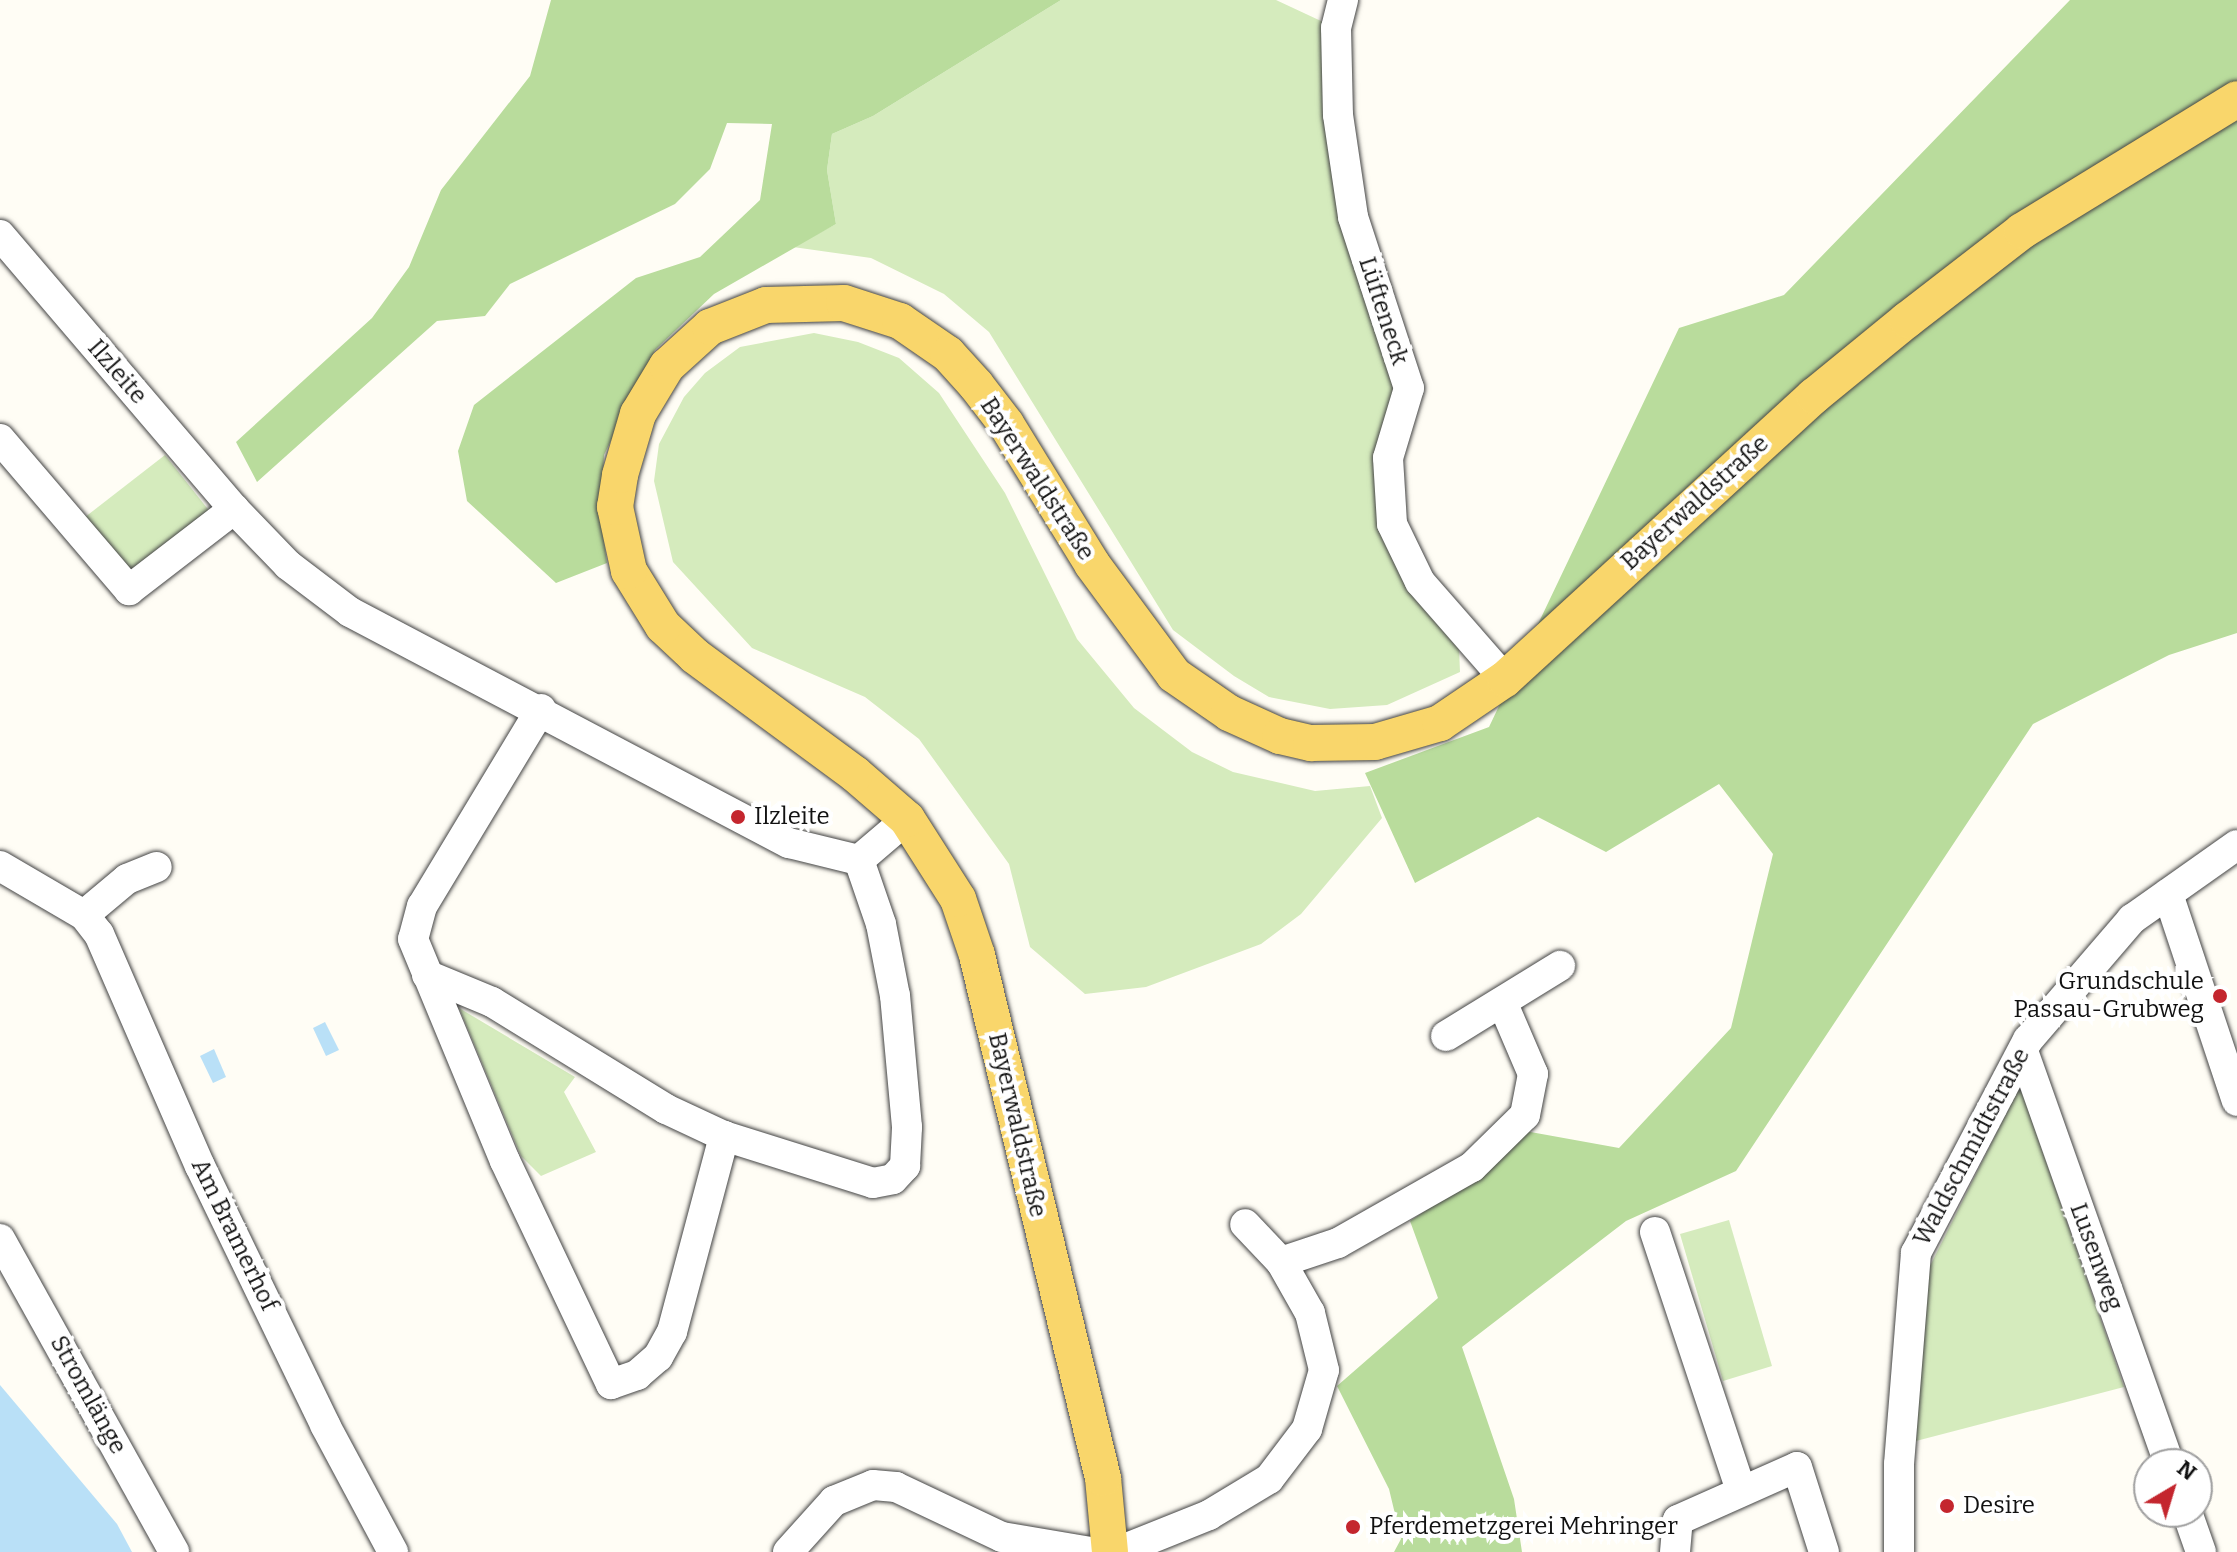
<!DOCTYPE html>
<meta charset="utf-8">
<style>
body{margin:0}
#map{position:relative;width:2237px;height:1552px;overflow:hidden;background:#fffdf5;font-family:Bitter,serif}
div>[style]{position:absolute}
.green>*{inset:0;background:#d5ebbd}
.forest>*{inset:0;background:#b9dc9c}
.water>*{inset:0;background:#b9e0f7}
.roads{filter:drop-shadow(0 0 2px #444) drop-shadow(0 0 2px #444)}
.minor>*{height:30px;margin:-15px;padding:0 15px;transform-origin:15px;border-radius:15px;background:#fff}
.major>*{height:36px;margin:-18px;padding:0 18px;transform-origin:18px;border-radius:18px;background:#f9d66b}
.dots>*{width:22px;height:22px;translate:-50% -50%;box-sizing:border-box;border:4px solid #fff;border-radius:50%}
span{translate:-50% -50%;white-space:nowrap;text-align:center;line-height:1.15;-webkit-text-stroke:8px #fff;paint-order:stroke}
.street-label{font-size:24px;color:#111}
.poi-label{font-size:24px;color:#111}
.left{translate:0 -50%;text-align:left}
.right{translate:-100% -50%;text-align:right}
.north{position:absolute;left:2133px;top:1448px;width:80px;height:80px;box-sizing:border-box;background:#fff;border:2px solid #a0a0a0;border-radius:50%;rotate:38deg;font-size:22px;font-weight:700;line-height:32px;text-align:center;color:#111}
.north::after{content:'';display:block;margin:auto;width:28px;height:36px;background:#c4262e;clip-path:polygon(50% 0,100% 100%,50% 72%,0 100%)}
</style>
<div id="map">
<div class="green">
<i style="clip-path:polygon(1061px 0,1276px 0,1336px 28px,1338px 115px,1409px 388px,1392px 524px,1459px 648px,1460px 672px,1387px 705px,1330px 709px,1269px 697px,1234px 676px,1173px 630px,989px 332px,944px 294px,871px 258px,793px 247px,836px 224px,827px 170px,832px 134px,873px 116px)"></i>
<i style="clip-path:polygon(814px 333px,858px 342px,899px 358px,939px 393px,1005px 493px,1077px 639px,1134px 708px,1192px 752px,1233px 772px,1315px 791px,1370px 786px,1382px 818px,1301px 914px,1261px 944px,1146px 987px,1085px 994px,1030px 947px,1009px 864px,919px 739px,865px 697px,752px 648px,673px 562px,654px 481px,659px 444px,684px 397px,705px 373px,740px 347px)"></i>
<i style="clip-path:polygon(165px 455px,211px 513px,126px 581px,80px 521px)"></i>
<i style="clip-path:polygon(459px 1008px,575px 1077px,564px 1092px,596px 1152px,541px 1176px,521px 1156px)"></i>
<i style="clip-path:polygon(2020px 1086px,2124px 1387px,1916px 1441px,1928px 1270px)"></i>
<i style="clip-path:polygon(1729px 1220px,1772px 1366px,1723px 1381px,1680px 1234px)"></i>
</div>
<div class="forest">
<i style="clip-path:polygon(551px 0,1061px 0,873px 116px,832px 134px,827px 170px,836px 224px,714px 294px,655px 350px,604px 455px,601px 520px,607px 563px,556px 583px,467px 501px,458px 451px,474px 405px,636px 278px,700px 257px,760px 200px,772px 124px,727px 123px,710px 169px,675px 204px,510px 284px,485px 316px,437px 321px,257px 482px,236px 442px,372px 318px,409px 267px,441px 190px,530px 76px)"></i>
<i style="clip-path:polygon(2070px 0,2237px 0,2237px 633px,2169px 655px,2033px 724px,1736px 1171px,1626px 1221px,1462px 1347px,1514px 1499px,1522px 1552px,1394px 1552px,1401px 1539px,1389px 1489px,1337px 1386px,1438px 1298px,1410px 1221px,1493px 1165px,1525px 1131px,1619px 1148px,1731px 1028px,1773px 854px,1719px 784px,1606px 852px,1538px 817px,1415px 883px,1365px 773px,1489px 727px,1679px 328px,1784px 295px)"></i>
</div>
<div class="water">
<i style="clip-path:polygon(325px 1022px,339px 1050px,326px 1056px,313px 1028px)"></i>
<i style="clip-path:polygon(214px 1049px,226px 1077px,213px 1083px,200px 1056px)"></i>
<i style="clip-path:polygon(0 1385px,117px 1524px,132px 1552px,0 1552px)"></i>
</div>
<div class="roads">
<div class="minor">
<i style="left:1343px;top:0;width:29px;rotate:104deg"></i>
<i style="left:1336px;top:28px;width:87px;rotate:88.7deg"></i>
<i style="left:1338px;top:115px;width:103px;rotate:81.6deg"></i>
<i style="left:1353px;top:217px;width:180px;rotate:71.9deg"></i>
<i style="left:1409px;top:388px;width:73px;rotate:106.7deg"></i>
<i style="left:1388px;top:458px;width:66px;rotate:86.5deg"></i>
<i style="left:1392px;top:524px;width:64px;rotate:64.2deg"></i>
<i style="left:1420px;top:582px;width:129px;rotate:48.8deg"></i>
<i style="left:0;top:235px;width:360px;rotate:49.5deg"></i>
<i style="left:234px;top:509px;width:78px;rotate:46deg"></i>
<i style="left:288px;top:565px;width:78px;rotate:37.2deg"></i>
<i style="left:350px;top:612px;width:496px;rotate:27.8deg"></i>
<i style="left:789px;top:843px;width:72px;rotate:13.7deg"></i>
<i style="left:859px;top:860px;width:63px;rotate:-40.5deg"></i>
<i style="left:0;top:439px;width:199px;rotate:49.5deg"></i>
<i style="left:129px;top:590px;width:133px;rotate:-37.6deg"></i>
<i style="left:541px;top:709px;width:230px;rotate:121.1deg"></i>
<i style="left:422px;top:906px;width:34px;rotate:105deg"></i>
<i style="left:413px;top:939px;width:240px;rotate:67.5deg"></i>
<i style="left:505px;top:1161px;width:247px;rotate:64.6deg"></i>
<i style="left:611px;top:1384px;width:28px;rotate:-19deg"></i>
<i style="left:637px;top:1375px;width:28px;rotate:-41deg"></i>
<i style="left:658px;top:1357px;width:29px;rotate:-61deg"></i>
<i style="left:672px;top:1332px;width:203px;rotate:-75.1deg"></i>
<i style="left:0;top:866px;width:97px;rotate:30.3deg"></i>
<i style="left:84px;top:915px;width:24px;rotate:52deg"></i>
<i style="left:99px;top:934px;width:253px;rotate:66.5deg"></i>
<i style="left:200px;top:1166px;width:288px;rotate:64.2deg"></i>
<i style="left:325px;top:1425px;width:144px;rotate:61.8deg"></i>
<i style="left:2168px;top:894px;width:218px;rotate:71.6deg"></i>
<i style="left:84px;top:915px;width:56px;rotate:-39.9deg"></i>
<i style="left:127px;top:879px;width:32px;rotate:-22deg"></i>
<i style="left:427px;top:975px;width:70px;rotate:22.6deg"></i>
<i style="left:492px;top:1002px;width:204px;rotate:31.6deg"></i>
<i style="left:666px;top:1109px;width:64px;rotate:25deg"></i>
<i style="left:724px;top:1136px;width:156px;rotate:17.5deg"></i>
<i style="left:873px;top:1183px;width:20px;rotate:-11deg"></i>
<i style="left:893px;top:1179px;width:18px;rotate:-47deg"></i>
<i style="left:905px;top:1166px;width:39px;rotate:-87deg"></i>
<i style="left:907px;top:1127px;width:132px;rotate:-95.2deg"></i>
<i style="left:895px;top:996px;width:73px;rotate:-101deg"></i>
<i style="left:881px;top:924px;width:68px;rotate:-109deg"></i>
<i style="left:1446px;top:1036px;width:134px;rotate:-31.6deg"></i>
<i style="left:2023px;top:1051px;width:438px;rotate:70.5deg"></i>
<i style="left:1655px;top:1232px;width:273px;rotate:71.6deg"></i>
<i style="left:0;top:1239px;width:358px;rotate:60.9deg"></i>
<i style="left:1281px;top:1262px;width:60px;rotate:-18.4deg"></i>
<i style="left:1338px;top:1243px;width:154px;rotate:-29.6deg"></i>
<i style="left:1472px;top:1167px;width:74px;rotate:-44.5deg"></i>
<i style="left:1525px;top:1115px;width:42px;rotate:-79deg"></i>
<i style="left:1533px;top:1074px;width:76px;rotate:-113.2deg"></i>
<i style="left:2187px;top:1512px;width:42px;rotate:70.7deg"></i>
<i style="left:788px;top:1552px;width:69px;rotate:-48deg"></i>
<i style="left:834px;top:1501px;width:42px;rotate:-22.3deg"></i>
<i style="left:873px;top:1485px;width:23px;rotate:5deg"></i>
<i style="left:896px;top:1487px;width:117px;rotate:25.3deg"></i>
<i style="left:1002px;top:1537px;width:90px;rotate:9.6deg"></i>
<i style="left:1117px;top:1552px;width:99px;rotate:-21.9deg"></i>
<i style="left:1209px;top:1515px;width:70px;rotate:-31deg"></i>
<i style="left:1269px;top:1479px;width:63px;rotate:-52.8deg"></i>
<i style="left:1307px;top:1429px;width:61px;rotate:-73.9deg"></i>
<i style="left:1324px;top:1370px;width:59px;rotate:-103.8deg"></i>
<i style="left:1310px;top:1313px;width:59px;rotate:-119.6deg"></i>
<i style="left:1281px;top:1262px;width:52px;rotate:-133.5deg"></i>
<i style="left:1675px;top:1552px;width:32px;rotate:-85deg"></i>
<i style="left:1678px;top:1520px;width:130px;rotate:-24deg"></i>
<i style="left:1797px;top:1467px;width:89px;rotate:72.4deg"></i>
<i style="left:1899px;top:1552px;width:88px;rotate:-90deg"></i>
<i style="left:1899px;top:1464px;width:212px;rotate:-85.4deg"></i>
<i style="left:1916px;top:1253px;width:241px;rotate:-62.3deg"></i>
<i style="left:2028px;top:1040px;width:160px;rotate:-49.3deg"></i>
<i style="left:2132px;top:919px;width:128px;rotate:-35.2deg"></i>
</div>
<div class="major">
<i style="left:1110px;top:1552px;width:74px;rotate:-95.4deg"></i>
<i style="left:1103px;top:1478px;width:538px;rotate:-103.55deg"></i>
<i style="left:977px;top:955px;width:59px;rotate:-108.7deg"></i>
<i style="left:958px;top:899px;width:95px;rotate:-122.5deg"></i>
<i style="left:907px;top:819px;width:69px;rotate:-139.1deg"></i>
<i style="left:855px;top:774px;width:199px;rotate:-143.6deg"></i>
<i style="left:695px;top:656px;width:44px;rotate:-136.8deg"></i>
<i style="left:663px;top:626px;width:65px;rotate:-121.7deg"></i>
<i style="left:629px;top:571px;width:66px;rotate:-102.3deg"></i>
<i style="left:615px;top:507px;width:32px;rotate:-81deg"></i>
<i style="left:620px;top:475px;width:64px;rotate:-73.6deg"></i>
<i style="left:638px;top:414px;width:56px;rotate:-58.9deg"></i>
<i style="left:667px;top:366px;width:58px;rotate:-42.2deg"></i>
<i style="left:710px;top:327px;width:60px;rotate:-21.4deg"></i>
<i style="left:766px;top:305px;width:78px;rotate:-1.5deg"></i>
<i style="left:844px;top:303px;width:59px;rotate:17.8deg"></i>
<i style="left:900px;top:321px;width:58px;rotate:34.5deg"></i>
<i style="left:948px;top:354px;width:42px;rotate:47.9deg"></i>
<i style="left:976px;top:385px;width:49px;rotate:52.4deg"></i>
<i style="left:1006px;top:424px;width:164px;rotate:58.4deg"></i>
<i style="left:1092px;top:564px;width:138px;rotate:53.5deg"></i>
<i style="left:1174px;top:675px;width:67px;rotate:34.6deg"></i>
<i style="left:1229px;top:713px;width:56px;rotate:24.3deg"></i>
<i style="left:1280px;top:736px;width:32px;rotate:13deg"></i>
<i style="left:1311px;top:743px;width:64px;rotate:-0.9deg"></i>
<i style="left:1375px;top:742px;width:68px;rotate:-16.3deg"></i>
<i style="left:1440px;top:723px;width:78px;rotate:-34.1deg"></i>
<i style="left:1505px;top:679px;width:419px;rotate:-42.5deg"></i>
<i style="left:1814px;top:396px;width:120px;rotate:-39.3deg"></i>
<i style="left:1907px;top:320px;width:145px;rotate:-37.7deg"></i>
<i style="left:2022px;top:231px;width:252px;rotate:-31.5deg"></i>
</div>
</div>
<div class="dots">
<i style="left:738px;top:817px;background:#c4262e"></i>
<i style="left:2220px;top:996px;background:#c4262e"></i>
<i style="left:1947px;top:1506px;background:#c4262e"></i>
<i style="left:1353px;top:1527px;background:#c4262e"></i>
</div>
<div class="street-label">
<span style="left:1383px;top:311px;rotate:72deg">Lüfteneck</span>
<span style="left:117px;top:372px;rotate:49deg">Ilzleite</span>
<span style="left:1037px;top:479px;rotate:57deg">Bayerwaldstraße</span>
<span style="left:1695px;top:503px;rotate:-42deg">Bayerwaldstraße</span>
<span style="left:1017px;top:1125px;rotate:77deg">Bayerwaldstraße</span>
<span style="left:1972px;top:1147px;rotate:-62deg">Waldschmidtstraße</span>
<span style="left:234px;top:1235px;rotate:64deg">Am Bramerhof</span>
<span style="left:2096px;top:1257px;rotate:70deg">Lusenweg</span>
<span style="left:88px;top:1395px;rotate:61deg">Stromlänge</span>
</div>
<div class="poi-label">
<span class="left" style="left:754px;top:817px">Ilzleite</span>
<span class="right" style="left:2204px;top:996px">Grundschule<br>Passau-Grubweg</span>
<span class="left" style="left:1963px;top:1506px">Desire</span>
<span class="left" style="left:1369px;top:1527px">Pferdemetzgerei Mehringer</span>
</div>
<div class="north">N</div>
</div>
